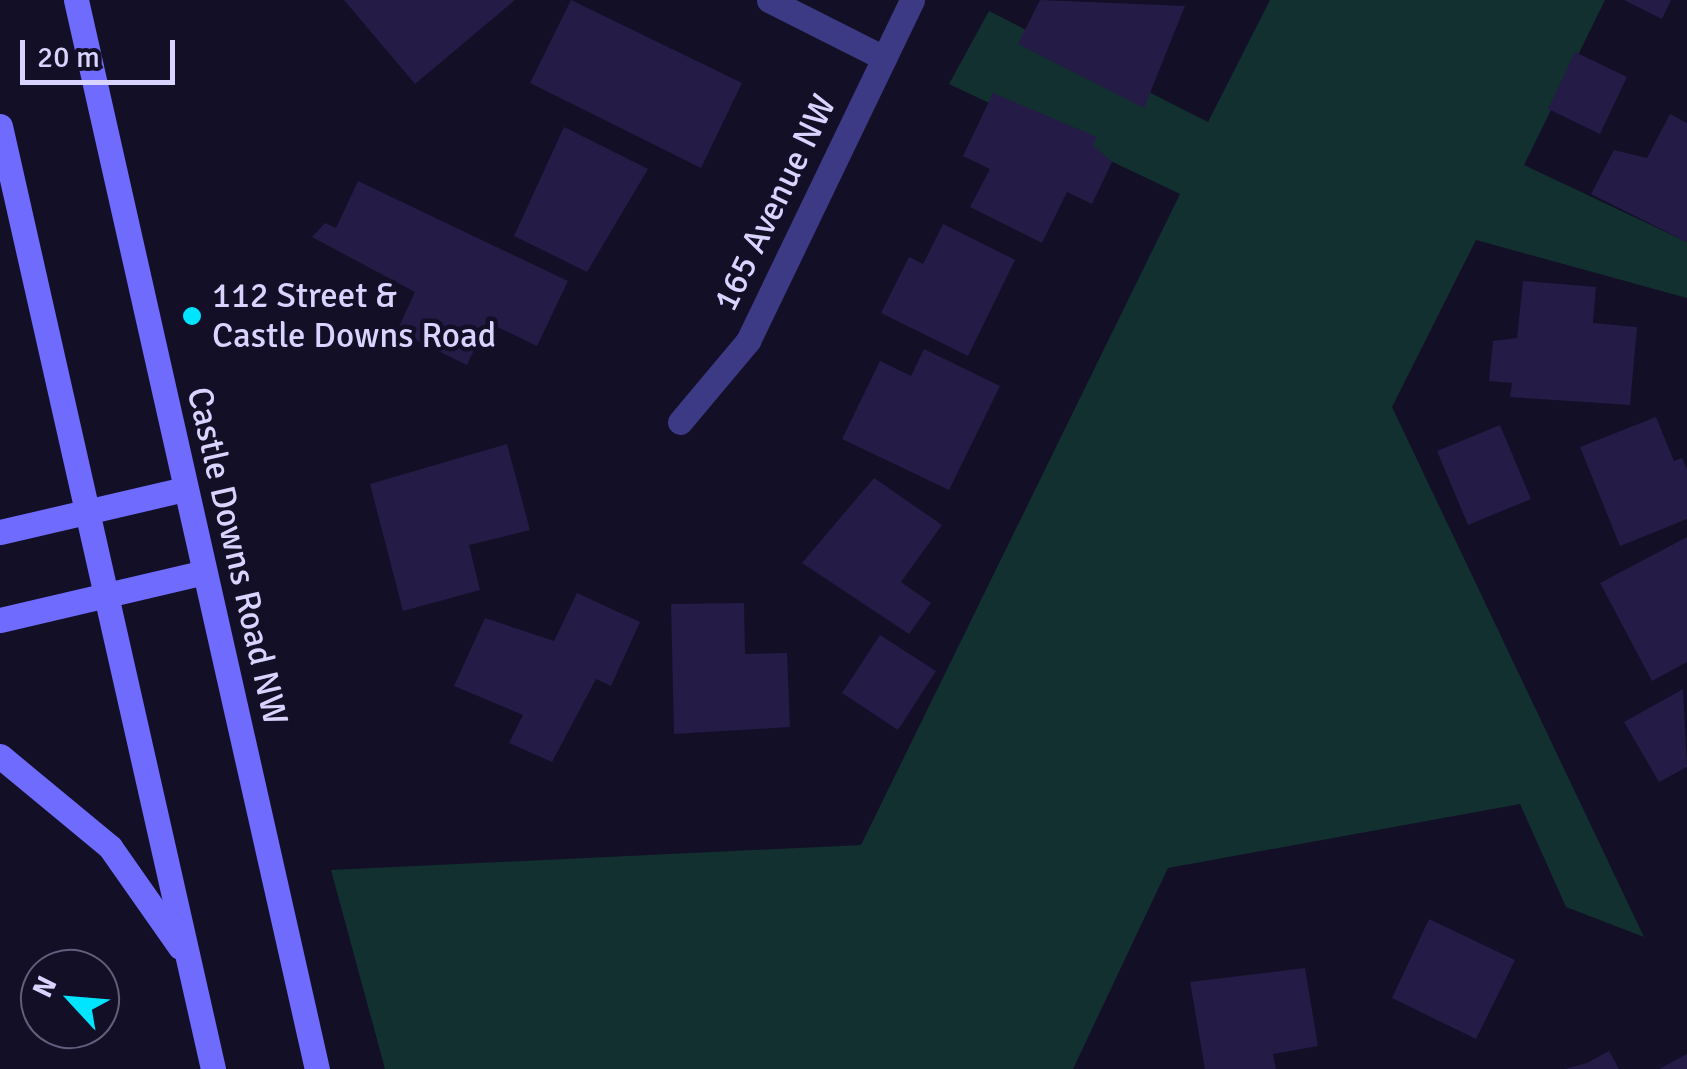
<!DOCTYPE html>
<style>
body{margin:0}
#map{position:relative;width:1687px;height:1069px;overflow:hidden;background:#130f26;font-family:Signika,sans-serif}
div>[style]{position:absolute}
.green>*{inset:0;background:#12302f}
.building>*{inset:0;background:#241b47}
.street>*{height:25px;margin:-12.5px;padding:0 12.5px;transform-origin:12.5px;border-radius:12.5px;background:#3d3a85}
.secondary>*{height:25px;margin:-12.5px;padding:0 12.5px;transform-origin:12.5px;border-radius:12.5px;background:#6f6bff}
.dots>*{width:28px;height:28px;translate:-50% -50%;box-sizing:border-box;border:5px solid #130f26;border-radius:50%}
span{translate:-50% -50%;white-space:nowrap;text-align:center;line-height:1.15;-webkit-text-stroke:9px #130f26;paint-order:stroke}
.street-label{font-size:35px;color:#d9d4ff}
.poi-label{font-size:35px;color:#d9d4ff}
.left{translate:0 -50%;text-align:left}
.north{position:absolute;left:20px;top:949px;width:100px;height:100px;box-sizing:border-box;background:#130f26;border:2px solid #625e7d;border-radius:50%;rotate:296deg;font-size:28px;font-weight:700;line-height:40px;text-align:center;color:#d9d4ff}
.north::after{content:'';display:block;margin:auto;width:35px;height:45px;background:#00e5ff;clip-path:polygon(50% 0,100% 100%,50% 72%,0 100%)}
.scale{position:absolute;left:20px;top:40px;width:155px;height:45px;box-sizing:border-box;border:5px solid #d9d4ff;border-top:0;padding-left:12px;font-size:30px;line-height:35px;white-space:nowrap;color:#d9d4ff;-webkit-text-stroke:8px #130f26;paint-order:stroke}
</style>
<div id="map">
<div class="green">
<i style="clip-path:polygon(1270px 0,1605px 0,1524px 165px,1687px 242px,1687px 298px,1476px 240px,1392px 407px,1644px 937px,1566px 907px,1520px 804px,1168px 868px,1073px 1069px,385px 1069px,331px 870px,861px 845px,1180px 194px,949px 84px,989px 11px,1208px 122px)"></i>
</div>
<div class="building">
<i style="clip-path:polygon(344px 0,515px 0,415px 84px)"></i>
<i style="clip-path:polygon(571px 0,742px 83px,701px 168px,530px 83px)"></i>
<i style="clip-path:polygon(1040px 0,1185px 6px,1144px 108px,1018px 44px)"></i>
<i style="clip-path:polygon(1624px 0,1671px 0,1662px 19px)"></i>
<i style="clip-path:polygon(1575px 52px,1627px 77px,1600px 134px,1548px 109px)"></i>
<i style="clip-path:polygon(993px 93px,1097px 137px,1093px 145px,1112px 162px,1092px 204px,1067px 192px,1042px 243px,970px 207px,990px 169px,963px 156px)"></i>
<i style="clip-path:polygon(1670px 114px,1687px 123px,1687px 242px,1591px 194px,1614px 150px,1647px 158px)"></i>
<i style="clip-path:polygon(564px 127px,648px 169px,587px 272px,514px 236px)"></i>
<i style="clip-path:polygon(358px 181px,568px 281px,537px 346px,487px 322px,467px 365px,397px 331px,415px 292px,312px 237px,325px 223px,336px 228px)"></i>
<i style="clip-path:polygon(943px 224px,1015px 260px,968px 356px,881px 313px,909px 257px,923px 264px)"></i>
<i style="clip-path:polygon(1523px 281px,1596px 287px,1593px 323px,1637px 327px,1630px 405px,1510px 397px,1512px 383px,1489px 381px,1493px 341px,1517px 338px)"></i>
<i style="clip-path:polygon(924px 349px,1000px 386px,949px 490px,842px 439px,880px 361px,911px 376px)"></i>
<i style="clip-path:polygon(1656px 417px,1674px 461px,1682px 458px,1687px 469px,1687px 519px,1620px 546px,1580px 447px)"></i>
<i style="clip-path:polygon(1500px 425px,1531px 499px,1468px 525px,1437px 451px)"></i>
<i style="clip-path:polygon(507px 444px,530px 530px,469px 545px,480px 590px,403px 611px,370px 484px)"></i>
<i style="clip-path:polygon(874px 478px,942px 525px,901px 582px,931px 603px,909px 634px,802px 563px)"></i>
<i style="clip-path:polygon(1687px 537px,1687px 662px,1652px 681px,1600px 583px)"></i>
<i style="clip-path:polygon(577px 593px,640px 622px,611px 686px,596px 679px,552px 762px,509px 743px,523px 715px,454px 686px,485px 618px,554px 641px)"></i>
<i style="clip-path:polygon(744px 603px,745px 654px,787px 653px,790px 727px,674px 734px,671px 604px)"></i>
<i style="clip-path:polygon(880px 635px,936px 671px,898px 730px,842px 693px)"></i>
<i style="clip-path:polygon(1683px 689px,1687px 767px,1659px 782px,1624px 722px)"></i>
<i style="clip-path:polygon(1429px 919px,1515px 960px,1476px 1039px,1392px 998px)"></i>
<i style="clip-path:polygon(1305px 968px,1318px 1046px,1273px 1054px,1276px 1069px,1205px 1069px,1190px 982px)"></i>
<i style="clip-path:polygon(1609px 1051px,1619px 1069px,1565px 1069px,1587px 1063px)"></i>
<i style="clip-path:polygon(1687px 1054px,1687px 1069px,1659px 1069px)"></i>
</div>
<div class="street">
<i style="left:769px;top:0;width:129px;rotate:26.8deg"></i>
<i style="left:680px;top:422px;width:106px;rotate:-50deg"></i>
<i style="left:748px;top:341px;width:378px;rotate:-64.3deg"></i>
</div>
<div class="secondary">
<i style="left:76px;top:0;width:1096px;rotate:77.3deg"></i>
<i style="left:0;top:126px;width:967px;rotate:77.27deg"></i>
<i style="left:0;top:532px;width:190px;rotate:-13.1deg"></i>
<i style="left:0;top:620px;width:210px;rotate:-13.2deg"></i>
<i style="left:0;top:756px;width:143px;rotate:39.6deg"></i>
<i style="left:110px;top:847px;width:122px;rotate:55deg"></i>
</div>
<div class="dots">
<i style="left:192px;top:316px;background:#00e5ff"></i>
</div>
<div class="street-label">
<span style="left:775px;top:203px;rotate:-64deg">165 Avenue NW</span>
<span style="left:237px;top:556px;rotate:77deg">Castle Downs Road NW</span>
</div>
<div class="poi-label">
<span class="left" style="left:212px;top:316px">112 Street &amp;<br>Castle Downs Road</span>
</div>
<div class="north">N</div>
<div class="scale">20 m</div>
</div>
